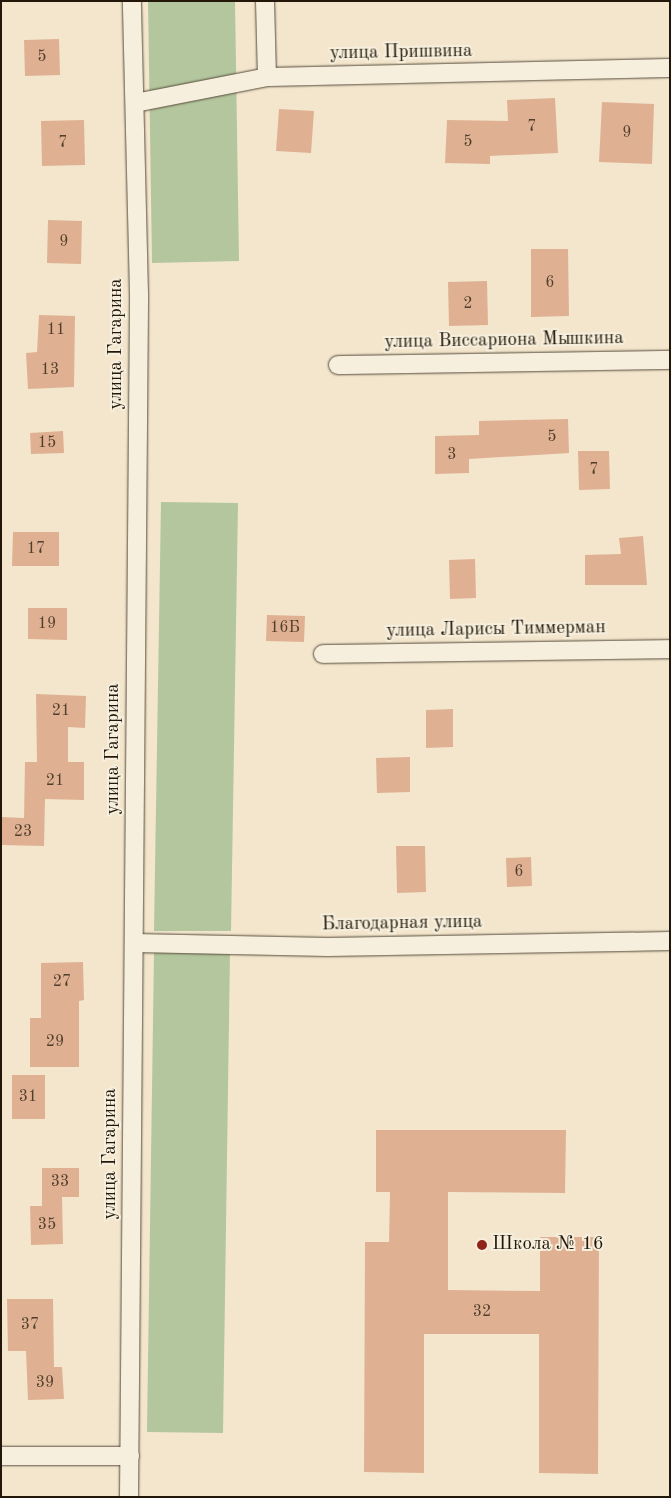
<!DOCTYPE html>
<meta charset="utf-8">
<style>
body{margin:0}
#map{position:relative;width:671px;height:1498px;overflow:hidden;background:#f3e6cd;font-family:"Old Standard TT",serif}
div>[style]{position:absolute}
.green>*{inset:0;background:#b4c69e}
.building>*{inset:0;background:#dfb192}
.roads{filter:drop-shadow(0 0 1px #564b3a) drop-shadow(0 0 1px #564b3a)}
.street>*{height:18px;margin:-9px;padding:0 9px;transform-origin:9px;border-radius:9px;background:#f7efde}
.dots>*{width:14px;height:14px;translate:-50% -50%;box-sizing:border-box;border:2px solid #f7efde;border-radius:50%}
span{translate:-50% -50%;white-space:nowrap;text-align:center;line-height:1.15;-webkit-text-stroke:4px #f7efde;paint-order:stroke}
.number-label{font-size:16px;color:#513e2b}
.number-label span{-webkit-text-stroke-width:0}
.street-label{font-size:19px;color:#221709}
.poi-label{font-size:19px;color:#221709}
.left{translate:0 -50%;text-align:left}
.frame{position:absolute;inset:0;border:2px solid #221709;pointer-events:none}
</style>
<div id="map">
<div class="green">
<i style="clip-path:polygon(148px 1px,235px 1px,239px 261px,152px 263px)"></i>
<i style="clip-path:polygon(161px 502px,238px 503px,231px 931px,154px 931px)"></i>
<i style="clip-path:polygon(154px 952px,230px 952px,223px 1433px,147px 1432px)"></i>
</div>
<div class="building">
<i style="clip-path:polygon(59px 39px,60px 75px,25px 76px,24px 40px)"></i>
<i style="clip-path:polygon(555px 98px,558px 153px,490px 156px,490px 164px,445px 163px,447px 120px,508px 121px,507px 100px)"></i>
<i style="clip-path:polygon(602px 102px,654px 104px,652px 164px,599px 162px)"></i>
<i style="clip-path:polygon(279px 109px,314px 111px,311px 153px,276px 151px)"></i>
<i style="clip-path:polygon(84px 120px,85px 165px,42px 166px,41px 121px)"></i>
<i style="clip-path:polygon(48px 220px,82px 221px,81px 264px,47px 263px)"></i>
<i style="clip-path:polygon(531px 249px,568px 249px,569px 316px,531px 317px)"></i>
<i style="clip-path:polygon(487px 281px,488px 325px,449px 326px,448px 282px)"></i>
<i style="clip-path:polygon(39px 315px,75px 316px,74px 387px,28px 389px,26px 353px,37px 352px)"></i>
<i style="clip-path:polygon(568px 419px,569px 453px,469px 459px,469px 473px,435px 474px,435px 436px,479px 435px,479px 421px)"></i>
<i style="clip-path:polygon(63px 431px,64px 453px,31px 454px,30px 433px)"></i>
<i style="clip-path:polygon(578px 451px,609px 451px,610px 489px,579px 490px)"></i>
<i style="clip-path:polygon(13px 532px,59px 532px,59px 566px,12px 566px)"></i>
<i style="clip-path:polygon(643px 536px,647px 585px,585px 585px,585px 555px,621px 554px,619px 538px)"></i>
<i style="clip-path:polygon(475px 559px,476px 598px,450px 599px,449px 560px)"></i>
<i style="clip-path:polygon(28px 608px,67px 608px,67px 640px,28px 639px)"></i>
<i style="clip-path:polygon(267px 615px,305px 616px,304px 642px,266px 641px)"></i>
<i style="clip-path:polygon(36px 694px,86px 696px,85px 728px,68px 727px,68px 762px,84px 762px,84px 800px,45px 799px,44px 846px,1px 845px,1px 817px,24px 818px,25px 762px,37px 762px)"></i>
<i style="clip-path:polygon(453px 709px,453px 747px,426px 748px,426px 710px)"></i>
<i style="clip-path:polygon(410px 757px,410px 792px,377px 793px,376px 758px)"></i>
<i style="clip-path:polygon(396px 846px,425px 846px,426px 892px,397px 893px)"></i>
<i style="clip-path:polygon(531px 857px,532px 886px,507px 887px,506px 858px)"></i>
<i style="clip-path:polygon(83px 962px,84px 1000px,79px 1001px,79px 1067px,30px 1067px,30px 1018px,41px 1018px,41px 963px)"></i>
<i style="clip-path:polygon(12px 1075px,45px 1075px,45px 1119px,12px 1119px)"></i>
<i style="clip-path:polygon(376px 1130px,566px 1130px,565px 1193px,448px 1192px,448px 1290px,540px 1291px,540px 1237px,599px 1237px,598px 1474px,539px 1473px,539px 1334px,424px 1334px,424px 1473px,364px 1472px,365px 1242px,389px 1242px,390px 1192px,376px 1192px)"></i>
<i style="clip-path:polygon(42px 1168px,79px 1168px,79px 1197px,62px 1197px,63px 1244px,31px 1245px,30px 1206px,42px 1206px)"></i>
<i style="clip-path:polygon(7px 1299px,53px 1299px,54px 1367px,62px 1367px,64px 1399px,28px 1400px,26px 1351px,8px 1351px)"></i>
</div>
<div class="roads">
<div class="street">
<i style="left:265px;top:1px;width:76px;rotate:88.5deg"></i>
<i style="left:135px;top:103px;width:135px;rotate:-11.1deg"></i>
<i style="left:267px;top:77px;width:403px;rotate:-1.3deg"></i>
<i style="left:338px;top:365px;width:332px;rotate:-0.9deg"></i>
<i style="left:323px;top:654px;width:347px;rotate:-0.8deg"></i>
<i style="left:134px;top:943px;width:194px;rotate:1.2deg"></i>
<i style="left:328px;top:947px;width:342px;rotate:-1deg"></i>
<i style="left:1px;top:1456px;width:129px"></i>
<i style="left:129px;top:1497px;width:1203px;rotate:-89.52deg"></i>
<i style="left:139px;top:294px;width:293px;rotate:-91.4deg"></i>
</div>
</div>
<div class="dots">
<i style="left:482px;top:1245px;background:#8f2418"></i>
</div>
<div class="number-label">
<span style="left:42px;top:57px">5</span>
<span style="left:532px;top:127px">7</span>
<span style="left:627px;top:133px">9</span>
<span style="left:468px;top:142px">5</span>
<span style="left:63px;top:143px">7</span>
<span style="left:64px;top:242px">9</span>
<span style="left:550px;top:283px">6</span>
<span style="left:468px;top:304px">2</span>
<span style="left:56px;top:330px">11</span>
<span style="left:50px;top:370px">13</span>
<span style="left:552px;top:437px">5</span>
<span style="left:47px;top:443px">15</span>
<span style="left:452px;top:455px">3</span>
<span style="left:594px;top:470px">7</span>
<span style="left:36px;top:549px">17</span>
<span style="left:47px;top:624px">19</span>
<span style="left:285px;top:628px">16Б</span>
<span style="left:61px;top:711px">21</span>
<span style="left:55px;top:781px">21</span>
<span style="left:23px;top:832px">23</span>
<span style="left:519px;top:872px">6</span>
<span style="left:62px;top:982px">27</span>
<span style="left:55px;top:1042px">29</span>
<span style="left:28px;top:1097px">31</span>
<span style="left:60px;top:1182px">33</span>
<span style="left:47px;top:1225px">35</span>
<span style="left:482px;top:1312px">32</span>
<span style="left:30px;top:1325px">37</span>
<span style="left:45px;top:1383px">39</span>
</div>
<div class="street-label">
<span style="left:401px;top:53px;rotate:-1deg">улица Пришвина</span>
<span style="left:504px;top:341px;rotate:-1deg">улица Виссариона Мышкина</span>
<span style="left:117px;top:344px;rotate:-90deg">улица Гагарина</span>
<span style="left:496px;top:630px;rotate:-1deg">улица Ларисы Тиммерман</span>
<span style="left:114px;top:749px;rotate:-90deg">улица Гагарина</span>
<span style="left:402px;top:924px;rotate:-1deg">Благодарная улица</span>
<span style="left:111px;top:1154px;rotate:-90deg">улица Гагарина</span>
</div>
<div class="poi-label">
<span class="left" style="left:492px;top:1245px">Школа № 16</span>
</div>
<div class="frame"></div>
</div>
